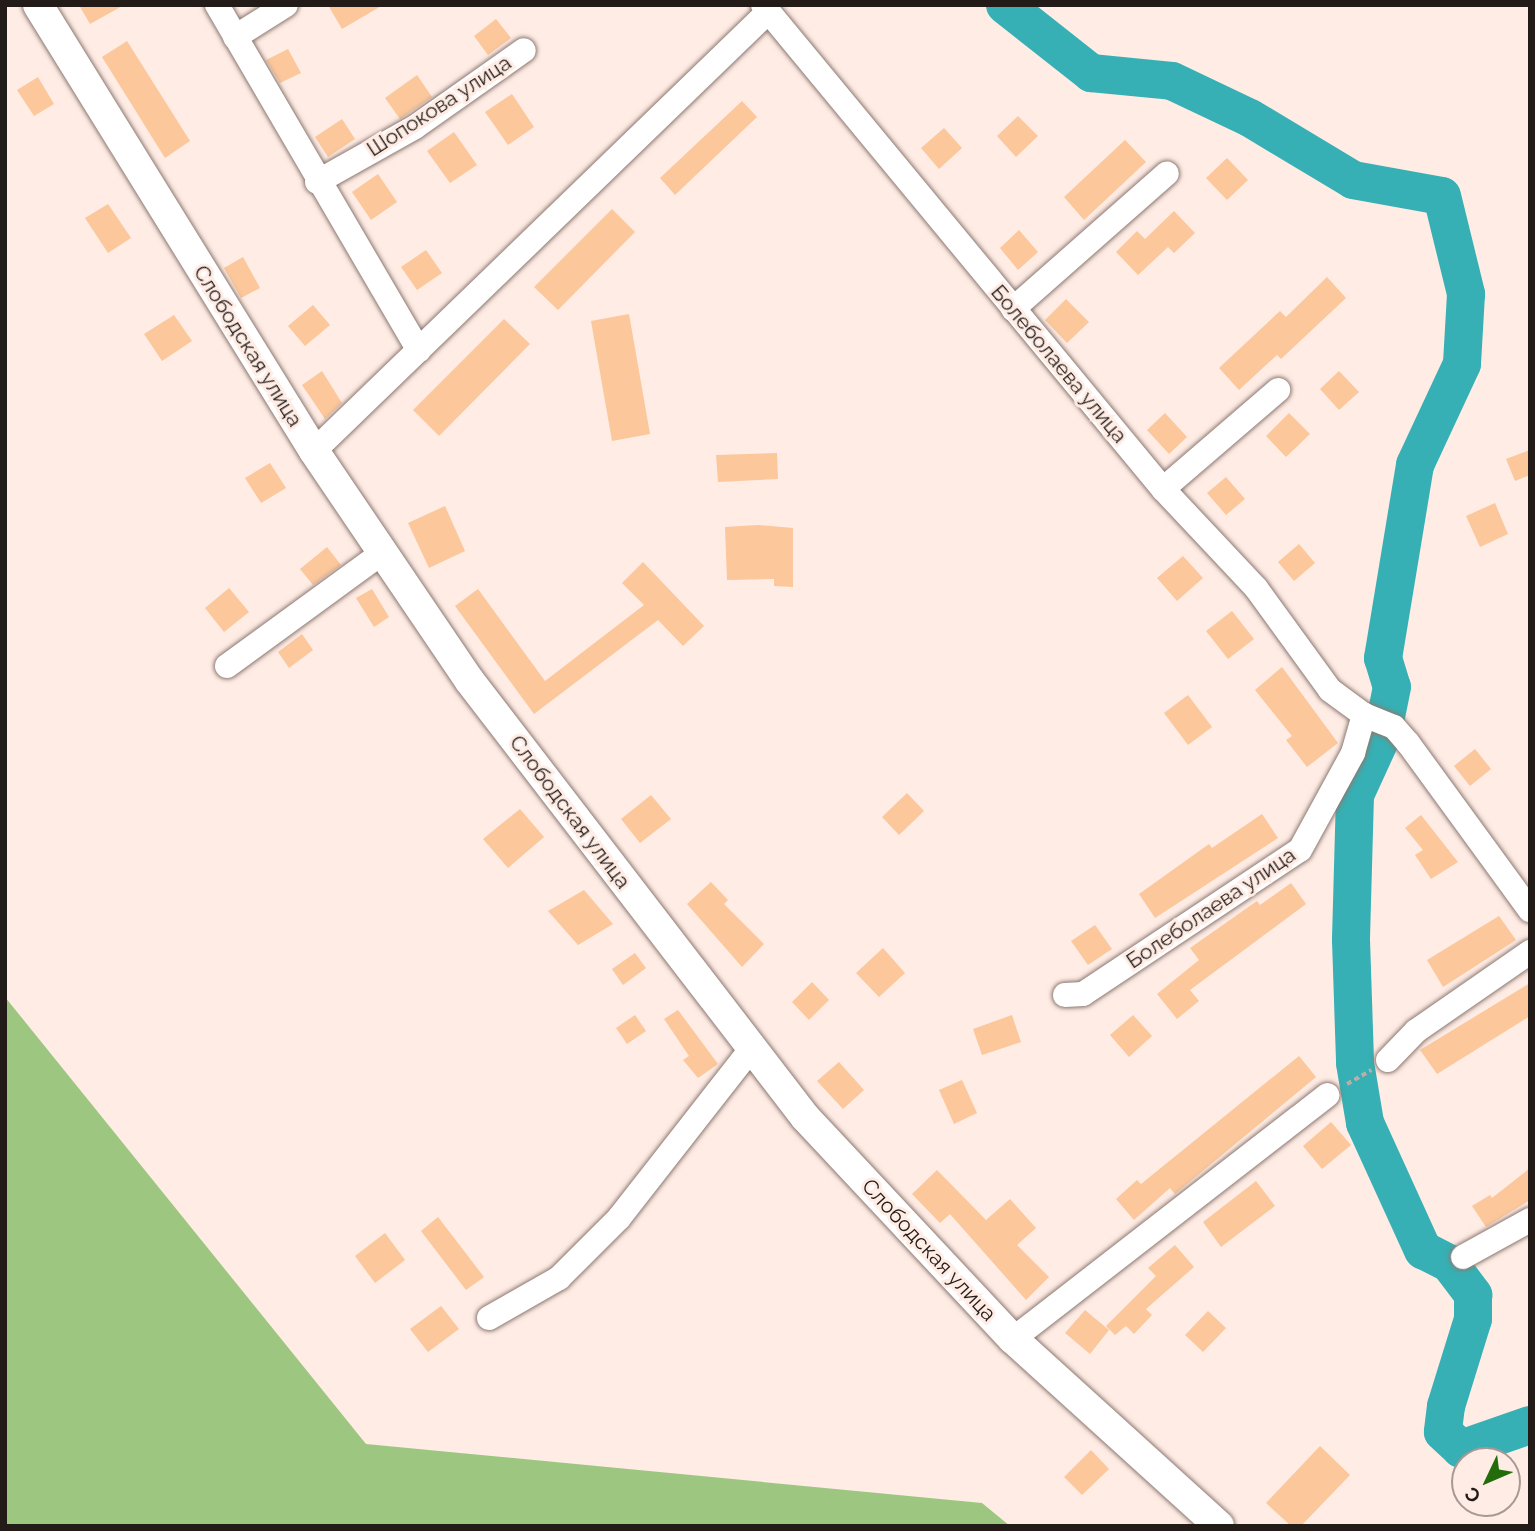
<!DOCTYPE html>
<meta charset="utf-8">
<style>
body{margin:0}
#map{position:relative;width:1535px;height:1531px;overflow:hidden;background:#feece5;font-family:Raleway,sans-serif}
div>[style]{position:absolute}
.forest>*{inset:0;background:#9dc681}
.river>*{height:38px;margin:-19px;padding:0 19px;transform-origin:19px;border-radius:19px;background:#36b0b4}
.building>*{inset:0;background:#fbc79b}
.path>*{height:3.5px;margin-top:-1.75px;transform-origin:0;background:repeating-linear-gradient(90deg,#bcada7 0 5px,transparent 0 8.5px)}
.roads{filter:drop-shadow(0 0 2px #8c7870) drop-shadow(0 0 2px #8c7870)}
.minor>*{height:24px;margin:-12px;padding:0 12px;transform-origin:12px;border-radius:12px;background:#fff}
.tertiary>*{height:30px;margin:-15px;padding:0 15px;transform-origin:15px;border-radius:15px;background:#fff}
span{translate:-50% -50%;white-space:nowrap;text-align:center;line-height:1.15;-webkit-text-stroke:6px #feece5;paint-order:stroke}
.street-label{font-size:21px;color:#221b18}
.frame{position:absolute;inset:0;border:7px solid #221b18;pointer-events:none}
.north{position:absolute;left:1451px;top:1447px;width:70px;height:70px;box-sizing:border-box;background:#feece5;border:2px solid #a69893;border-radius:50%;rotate:226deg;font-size:19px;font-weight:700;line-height:28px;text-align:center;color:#221b18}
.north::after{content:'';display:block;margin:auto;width:24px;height:32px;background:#236c0b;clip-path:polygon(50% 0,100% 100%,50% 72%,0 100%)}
</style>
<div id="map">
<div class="forest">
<i style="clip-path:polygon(5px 997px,366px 1444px,982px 1503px,1010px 1526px,5px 1526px)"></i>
</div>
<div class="river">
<i style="left:1005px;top:5px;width:110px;rotate:38.3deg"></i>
<i style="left:1091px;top:73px;width:81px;rotate:5.6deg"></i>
<i style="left:1172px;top:81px;width:86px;rotate:25.4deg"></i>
<i style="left:1250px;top:118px;width:120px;rotate:31deg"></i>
<i style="left:1353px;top:180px;width:90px;rotate:10.2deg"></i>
<i style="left:1442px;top:196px;width:101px;rotate:76.2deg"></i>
<i style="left:1466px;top:294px;width:70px;rotate:93.3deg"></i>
<i style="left:1462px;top:364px;width:111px;rotate:115deg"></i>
<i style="left:1415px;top:465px;width:196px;rotate:99.4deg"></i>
<i style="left:1383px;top:658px;width:30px;rotate:73deg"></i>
<i style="left:1392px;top:687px;width:50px;rotate:101.5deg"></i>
<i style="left:1382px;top:736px;width:65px;rotate:114.6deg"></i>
<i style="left:1355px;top:795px;width:145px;rotate:91.6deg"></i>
<i style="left:1351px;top:940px;width:123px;rotate:88.1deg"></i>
<i style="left:1355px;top:1063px;width:61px;rotate:80.5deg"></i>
<i style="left:1365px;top:1123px;width:140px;rotate:65.5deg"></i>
<i style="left:1423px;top:1250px;width:30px;rotate:27deg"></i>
<i style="left:1450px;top:1264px;width:39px;rotate:53deg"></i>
<i style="left:1473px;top:1295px;width:24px;rotate:90deg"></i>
<i style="left:1473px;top:1319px;width:91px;rotate:107.2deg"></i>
<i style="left:1446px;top:1406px;width:26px;rotate:97deg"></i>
<i style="left:1443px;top:1432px;width:25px;rotate:43deg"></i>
<i style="left:1461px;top:1449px;width:73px;rotate:-19.2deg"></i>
</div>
<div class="building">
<i style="clip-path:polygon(79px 5px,124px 5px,90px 24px)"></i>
<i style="clip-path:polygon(328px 5px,383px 5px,342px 29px)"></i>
<i style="clip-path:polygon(496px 19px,511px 38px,488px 55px,474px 36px)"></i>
<i style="clip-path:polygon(127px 41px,190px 141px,165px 158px,102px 57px)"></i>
<i style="clip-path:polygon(288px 49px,301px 73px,280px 83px,266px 60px)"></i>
<i style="clip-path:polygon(417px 75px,432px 97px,400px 119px,385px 98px)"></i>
<i style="clip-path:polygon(38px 77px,54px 104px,34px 116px,17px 90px)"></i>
<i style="clip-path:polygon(512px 94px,534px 127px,508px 145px,485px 112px)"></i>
<i style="clip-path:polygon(742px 101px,757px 117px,675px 195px,660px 178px)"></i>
<i style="clip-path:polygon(1018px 116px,1038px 136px,1016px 157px,997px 136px)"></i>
<i style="clip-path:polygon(342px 119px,355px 139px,328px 157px,315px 137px)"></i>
<i style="clip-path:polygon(944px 128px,962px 148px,939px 169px,921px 148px)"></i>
<i style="clip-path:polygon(454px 132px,477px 165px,450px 183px,427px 151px)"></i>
<i style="clip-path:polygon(1125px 140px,1146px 162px,1084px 220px,1064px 197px)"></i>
<i style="clip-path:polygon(1227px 158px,1248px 180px,1227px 200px,1206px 178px)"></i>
<i style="clip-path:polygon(378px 174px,397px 202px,371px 220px,352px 192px)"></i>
<i style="clip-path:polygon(108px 204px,131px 238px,108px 253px,85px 218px)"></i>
<i style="clip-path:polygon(612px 209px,635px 232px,558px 310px,534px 287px)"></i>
<i style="clip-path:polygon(1174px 211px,1195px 233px,1174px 253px,1168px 247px,1138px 275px,1116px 252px,1137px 231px,1145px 239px)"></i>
<i style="clip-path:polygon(1019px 230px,1038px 252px,1018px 270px,1000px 248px)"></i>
<i style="clip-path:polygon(426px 250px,442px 273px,417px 290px,401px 267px)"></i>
<i style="clip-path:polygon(243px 257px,260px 288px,241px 298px,224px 268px)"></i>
<i style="clip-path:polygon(1327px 277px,1346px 298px,1281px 359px,1277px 355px,1239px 390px,1219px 368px,1280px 311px,1286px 317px)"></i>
<i style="clip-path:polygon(1066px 299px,1089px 322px,1067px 343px,1045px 320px)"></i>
<i style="clip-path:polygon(313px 305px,330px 325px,305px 346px,288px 326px)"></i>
<i style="clip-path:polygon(629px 314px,650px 434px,612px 441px,591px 321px)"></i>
<i style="clip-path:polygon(174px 315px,192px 341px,162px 361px,144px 334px)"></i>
<i style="clip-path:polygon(504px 319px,530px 344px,439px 436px,413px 410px)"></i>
<i style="clip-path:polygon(322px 371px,342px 403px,325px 419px,302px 385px)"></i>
<i style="clip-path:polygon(1339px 371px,1359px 392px,1339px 410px,1320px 389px)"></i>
<i style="clip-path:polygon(1165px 413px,1187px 437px,1169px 454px,1147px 430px)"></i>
<i style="clip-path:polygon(1289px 413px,1310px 434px,1286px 457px,1266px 436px)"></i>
<i style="clip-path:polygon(1530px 450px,1530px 475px,1515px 481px,1506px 459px)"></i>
<i style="clip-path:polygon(777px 453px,778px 479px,718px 482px,716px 455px)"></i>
<i style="clip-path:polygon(270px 463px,286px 488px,261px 503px,245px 478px)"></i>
<i style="clip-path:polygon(1226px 477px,1245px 499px,1226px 515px,1207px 493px)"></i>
<i style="clip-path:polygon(1495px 503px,1508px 534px,1480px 547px,1466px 516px)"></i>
<i style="clip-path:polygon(445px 506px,465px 551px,429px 568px,408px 523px)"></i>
<i style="clip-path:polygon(758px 525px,793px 528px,793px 587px,774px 586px,774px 579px,727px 580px,725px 527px)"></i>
<i style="clip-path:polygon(1299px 544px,1315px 563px,1294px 581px,1278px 562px)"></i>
<i style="clip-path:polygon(327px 547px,341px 565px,313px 585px,300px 569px)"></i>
<i style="clip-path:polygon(1183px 556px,1203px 578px,1177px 601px,1157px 578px)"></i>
<i style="clip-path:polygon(643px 562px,704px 626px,683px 646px,658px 620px,534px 714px,455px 606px,478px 589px,545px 681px,644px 605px,622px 583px)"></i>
<i style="clip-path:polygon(229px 588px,249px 612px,224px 632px,205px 608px)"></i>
<i style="clip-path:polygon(372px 589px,389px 617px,374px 627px,356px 598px)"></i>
<i style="clip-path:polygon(1232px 611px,1254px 639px,1228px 659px,1206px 631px)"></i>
<i style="clip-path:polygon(302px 634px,313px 650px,289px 668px,278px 652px)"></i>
<i style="clip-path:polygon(1282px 667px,1338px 743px,1307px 767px,1286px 740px,1292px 736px,1255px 690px)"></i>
<i style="clip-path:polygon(1188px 695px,1212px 727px,1188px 745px,1164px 713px)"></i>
<i style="clip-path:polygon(1475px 749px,1491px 769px,1470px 786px,1454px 766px)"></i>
<i style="clip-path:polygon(907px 793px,924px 811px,899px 835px,882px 817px)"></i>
<i style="clip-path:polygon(651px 795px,671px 819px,640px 843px,621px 819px)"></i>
<i style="clip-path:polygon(520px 809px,544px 837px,508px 868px,483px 839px)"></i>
<i style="clip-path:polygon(1262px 814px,1278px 838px,1155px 918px,1139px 894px,1209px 844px,1212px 848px)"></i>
<i style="clip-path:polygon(1421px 815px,1458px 862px,1431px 879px,1415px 855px,1423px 850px,1405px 828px)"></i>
<i style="clip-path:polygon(711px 882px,728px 900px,724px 904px,764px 944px,742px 967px,687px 904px)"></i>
<i style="clip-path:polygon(1291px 883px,1306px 904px,1190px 990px,1199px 1001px,1177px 1019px,1157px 994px,1199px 960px,1190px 948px,1257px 901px,1260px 905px)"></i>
<i style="clip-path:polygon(584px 890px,613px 924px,578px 945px,548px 911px)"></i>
<i style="clip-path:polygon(1499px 916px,1516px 940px,1443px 987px,1427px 960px)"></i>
<i style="clip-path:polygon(1095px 925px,1112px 949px,1088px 965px,1071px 941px)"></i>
<i style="clip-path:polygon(883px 948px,905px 973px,879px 997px,856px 973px)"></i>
<i style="clip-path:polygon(635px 953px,646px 968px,623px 985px,612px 969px)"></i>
<i style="clip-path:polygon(812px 982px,829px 1000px,809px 1020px,792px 1002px)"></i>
<i style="clip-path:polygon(1530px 983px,1530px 1016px,1437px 1074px,1420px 1050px)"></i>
<i style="clip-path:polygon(678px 1010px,718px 1064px,698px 1078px,683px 1060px,689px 1056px,664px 1019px)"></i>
<i style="clip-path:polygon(635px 1015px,646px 1031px,627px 1044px,616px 1028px)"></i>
<i style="clip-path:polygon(1012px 1015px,1021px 1042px,982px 1055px,973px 1029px)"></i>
<i style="clip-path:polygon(1133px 1015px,1152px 1036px,1129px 1057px,1110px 1035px)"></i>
<i style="clip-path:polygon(1299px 1056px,1316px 1077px,1175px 1194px,1170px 1188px,1134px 1220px,1116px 1199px,1137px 1180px,1141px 1184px)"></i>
<i style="clip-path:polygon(839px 1062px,864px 1090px,843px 1109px,817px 1081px)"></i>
<i style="clip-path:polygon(962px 1080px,977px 1113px,954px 1124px,939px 1090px)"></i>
<i style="clip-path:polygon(1331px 1122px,1351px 1145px,1322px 1169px,1303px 1146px)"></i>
<i style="clip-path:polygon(1530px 1168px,1530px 1200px,1486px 1227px,1472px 1206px,1490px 1195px,1492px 1198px)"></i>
<i style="clip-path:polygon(937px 1170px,986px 1220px,1010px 1199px,1036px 1228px,1017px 1245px,1049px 1277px,1026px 1300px,950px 1214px,940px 1223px,912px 1194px)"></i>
<i style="clip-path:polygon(1256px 1181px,1275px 1206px,1221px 1247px,1203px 1222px)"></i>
<i style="clip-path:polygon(438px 1217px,484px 1277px,466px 1290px,421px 1231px)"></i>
<i style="clip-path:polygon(385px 1233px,405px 1260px,375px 1283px,355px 1256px)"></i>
<i style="clip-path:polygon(1175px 1245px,1194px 1267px,1146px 1309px,1152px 1315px,1134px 1334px,1126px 1326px,1115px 1335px,1106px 1326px,1156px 1276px,1148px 1268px)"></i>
<i style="clip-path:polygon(441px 1306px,459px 1329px,428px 1352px,410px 1329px)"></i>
<i style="clip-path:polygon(1085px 1310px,1109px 1330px,1090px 1354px,1065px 1333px)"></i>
<i style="clip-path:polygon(1208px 1311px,1226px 1328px,1203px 1352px,1185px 1335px)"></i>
<i style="clip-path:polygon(1320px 1446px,1350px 1475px,1301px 1526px,1291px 1526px,1266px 1503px)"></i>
<i style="clip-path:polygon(1091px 1450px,1109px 1469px,1082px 1495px,1064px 1477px)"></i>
</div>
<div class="path">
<i style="left:1347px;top:1084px;width:28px;rotate:-30deg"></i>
</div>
<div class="roads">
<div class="minor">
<i style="left:217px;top:5px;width:400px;rotate:59.7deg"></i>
<i style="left:763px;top:5px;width:628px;rotate:50.43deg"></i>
<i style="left:1163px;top:489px;width:136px;rotate:46.8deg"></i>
<i style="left:1256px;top:588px;width:126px;rotate:54deg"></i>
<i style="left:1330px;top:690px;width:42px;rotate:36.3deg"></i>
<i style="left:1364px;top:715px;width:32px;rotate:22deg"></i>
<i style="left:1394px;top:727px;width:21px;rotate:49deg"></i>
<i style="left:1408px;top:743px;width:207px;rotate:53.9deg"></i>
<i style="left:235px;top:37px;width:60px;rotate:-32.1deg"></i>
<i style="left:317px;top:182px;width:112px;rotate:-29.3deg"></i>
<i style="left:415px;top:127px;width:133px;rotate:-35.2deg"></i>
<i style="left:1013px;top:309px;width:205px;rotate:-41.4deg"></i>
<i style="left:314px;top:451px;width:632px;rotate:-44.04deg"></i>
<i style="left:1163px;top:489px;width:152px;rotate:-40.7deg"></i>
<i style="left:227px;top:666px;width:192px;rotate:-36.1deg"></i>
<i style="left:1065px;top:995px;width:18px;rotate:-3deg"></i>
<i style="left:1083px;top:994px;width:260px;rotate:-33.6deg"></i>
<i style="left:1300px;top:850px;width:111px;rotate:-61.3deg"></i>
<i style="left:1353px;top:753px;width:40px;rotate:-74deg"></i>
<i style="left:1388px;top:1060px;width:40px;rotate:-46deg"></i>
<i style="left:1416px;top:1031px;width:139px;rotate:-34.7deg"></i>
<i style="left:1463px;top:1257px;width:77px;rotate:-28.9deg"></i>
<i style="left:489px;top:1318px;width:81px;rotate:-29.7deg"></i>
<i style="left:559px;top:1278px;width:85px;rotate:-45deg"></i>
<i style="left:619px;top:1218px;width:216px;rotate:-52deg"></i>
<i style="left:1013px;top:1339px;width:398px;rotate:-37.8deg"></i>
</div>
<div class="tertiary">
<i style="left:38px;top:5px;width:524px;rotate:58.25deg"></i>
<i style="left:314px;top:451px;width:277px;rotate:55.9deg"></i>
<i style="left:469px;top:680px;width:551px;rotate:52.44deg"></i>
<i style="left:805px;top:1117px;width:304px;rotate:46.9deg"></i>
<i style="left:1013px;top:1339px;width:278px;rotate:42.2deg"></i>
</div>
</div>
<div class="street-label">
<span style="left:439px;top:106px;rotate:-33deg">Шопокова улица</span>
<span style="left:248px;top:346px;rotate:58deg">Слободская улица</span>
<span style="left:1059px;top:364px;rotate:50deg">Болеболаева улица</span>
<span style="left:570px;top:812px;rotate:53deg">Слободская улица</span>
<span style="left:1211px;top:908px;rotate:-34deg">Болеболаева улица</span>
<span style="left:929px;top:1250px;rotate:47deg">Слободская улица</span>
</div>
<div class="frame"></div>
<div class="north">С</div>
</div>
